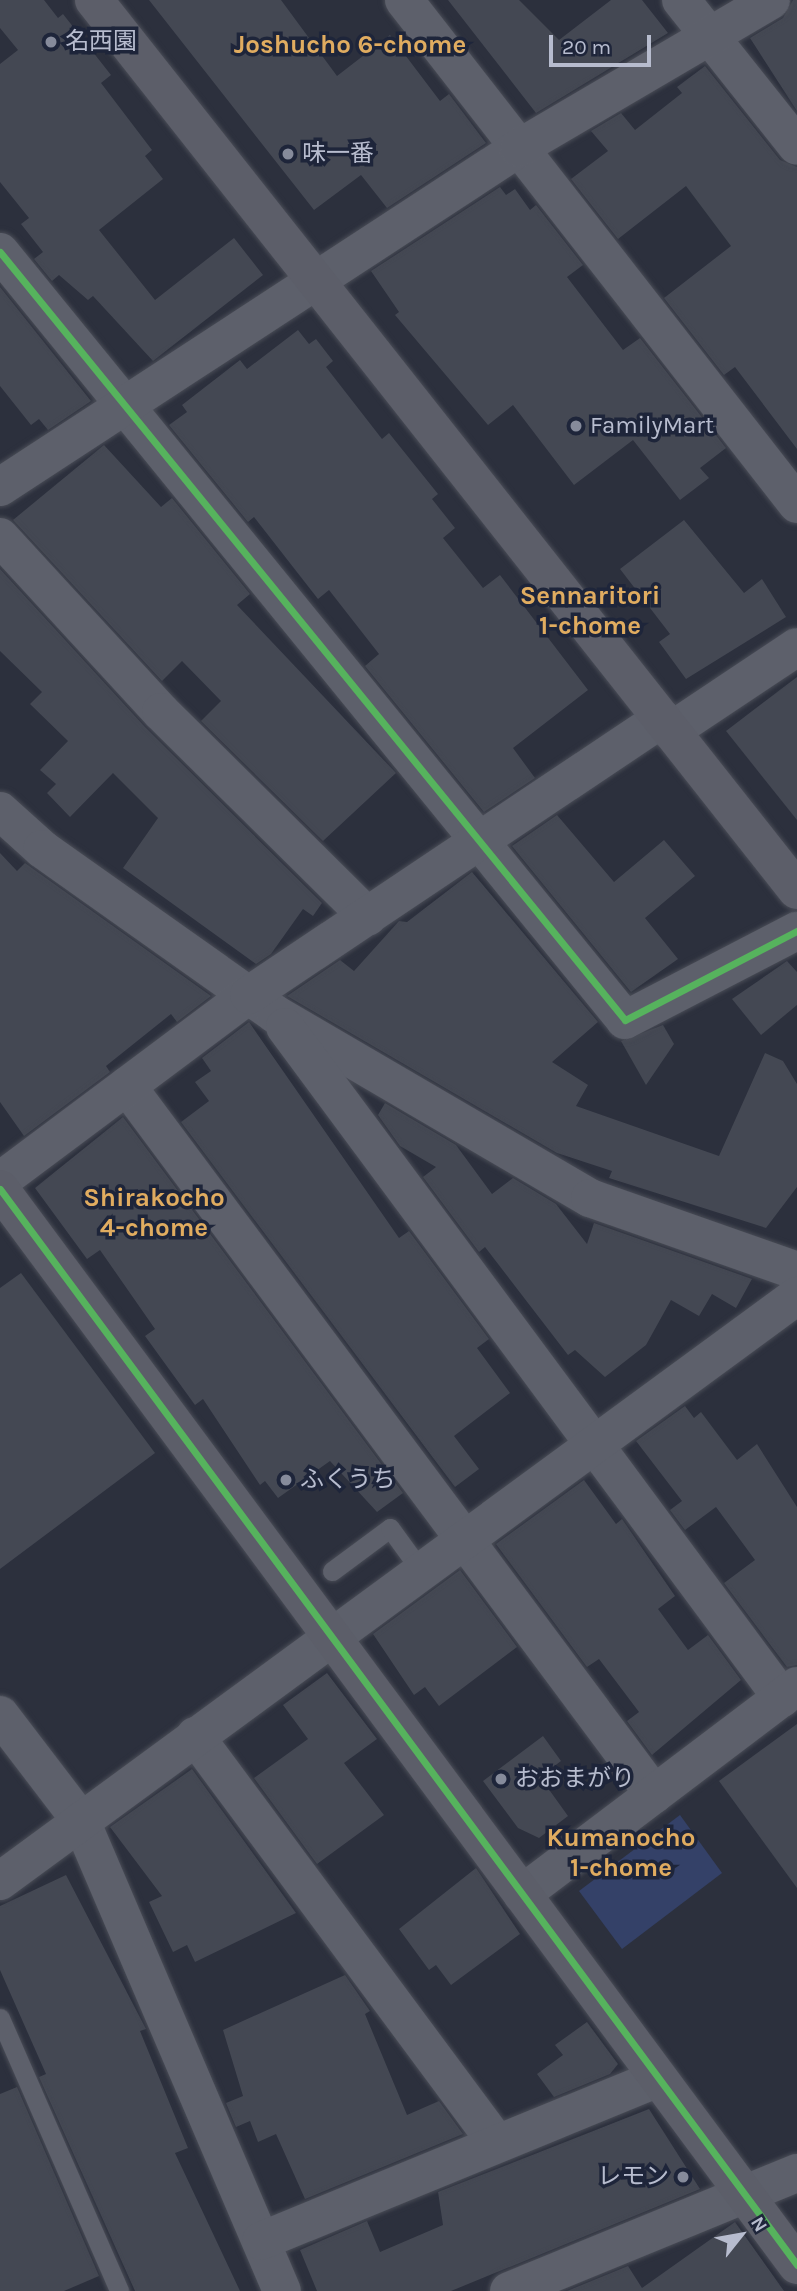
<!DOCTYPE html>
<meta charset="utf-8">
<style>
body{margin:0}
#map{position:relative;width:797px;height:2291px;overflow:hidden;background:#2c303d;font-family:Karla,"Noto Sans JP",sans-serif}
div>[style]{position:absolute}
.water>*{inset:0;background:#344168}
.building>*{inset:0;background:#444853}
.roads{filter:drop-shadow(0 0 2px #494c56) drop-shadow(0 0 2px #494c56)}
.lane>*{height:19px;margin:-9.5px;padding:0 9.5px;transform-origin:9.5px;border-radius:9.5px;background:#5d606b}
.street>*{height:38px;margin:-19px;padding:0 19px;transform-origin:19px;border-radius:19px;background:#5d606b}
.secondary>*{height:38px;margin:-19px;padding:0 19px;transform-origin:19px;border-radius:19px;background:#5c5e69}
.cycleway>*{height:7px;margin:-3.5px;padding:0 3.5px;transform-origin:3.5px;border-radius:3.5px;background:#56b35d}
.dots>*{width:19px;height:19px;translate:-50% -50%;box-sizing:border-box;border:4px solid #1e253a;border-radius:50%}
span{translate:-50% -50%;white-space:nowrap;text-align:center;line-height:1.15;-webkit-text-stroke:7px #1e253a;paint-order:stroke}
.poi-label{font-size:24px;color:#b7bcce}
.left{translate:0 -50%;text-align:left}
.right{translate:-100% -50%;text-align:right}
.neighbourhood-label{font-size:26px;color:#e0ac60;font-weight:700}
.north{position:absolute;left:706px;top:2200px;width:70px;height:70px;-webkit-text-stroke:5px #1e253a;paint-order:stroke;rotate:59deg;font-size:19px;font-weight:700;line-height:28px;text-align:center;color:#b7bcce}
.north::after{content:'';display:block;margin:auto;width:24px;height:32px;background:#b7bcce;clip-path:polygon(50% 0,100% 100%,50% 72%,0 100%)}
.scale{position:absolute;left:549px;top:35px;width:102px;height:32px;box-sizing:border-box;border:4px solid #b7bcce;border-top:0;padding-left:9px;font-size:21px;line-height:24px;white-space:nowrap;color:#b7bcce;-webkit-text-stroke:5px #1e253a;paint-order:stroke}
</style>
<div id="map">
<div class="water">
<i style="clip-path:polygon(680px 1815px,722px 1873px,622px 1949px,579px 1891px)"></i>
</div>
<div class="building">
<i style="clip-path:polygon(0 0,44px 0,58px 18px,63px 14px,111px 75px,101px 83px,152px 150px,145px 156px,163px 179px,99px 230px,155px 300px,234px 238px,263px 275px,153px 361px,93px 296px,88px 300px,59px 275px,52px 281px,34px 259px,43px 252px,21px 224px,29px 218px,0 182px,0 64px,18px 50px,0 28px)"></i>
<i style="clip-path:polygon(149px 0,281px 0,337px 76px,390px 35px,440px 101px,449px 94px,486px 143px,387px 208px,361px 175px,314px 210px)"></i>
<i style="clip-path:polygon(448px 0,519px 0,559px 40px,611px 0,642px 0,668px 33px,536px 113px)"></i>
<i style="clip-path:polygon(793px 0,797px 0,797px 111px,750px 38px,783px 18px)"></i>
<i style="clip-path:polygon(705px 66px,780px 160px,797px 167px,797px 449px,735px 367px,724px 375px,664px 298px,731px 246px,686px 186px,618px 239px,571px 179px,608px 151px,591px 131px,621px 113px,635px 130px,682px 93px,677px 87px)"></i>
<i style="clip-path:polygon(500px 187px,506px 195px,515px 189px,530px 210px,536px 205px,583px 265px,567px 277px,623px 350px,640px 338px,726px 448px,700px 468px,709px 478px,680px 500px,633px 440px,574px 485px,513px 405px,488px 425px,395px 315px,399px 312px,371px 271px)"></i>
<i style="clip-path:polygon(0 287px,91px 401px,48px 430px,39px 419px,31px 425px,0 386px)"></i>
<i style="clip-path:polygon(298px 330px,309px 344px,316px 339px,333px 361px,326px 367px,382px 439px,389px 433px,438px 494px,432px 499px,455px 528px,443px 538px,483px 588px,500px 575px,588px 690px,513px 748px,535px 778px,484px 812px,365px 666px,379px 654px,329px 590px,318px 599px,254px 517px,248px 522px,169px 425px,187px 412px,182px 405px,240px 360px,247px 369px)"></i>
<i style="clip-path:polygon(104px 445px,161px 507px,172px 498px,250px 594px,237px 605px,396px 773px,323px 841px,201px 721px,221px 701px,182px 661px,162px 681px,13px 520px)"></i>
<i style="clip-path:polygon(684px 520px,744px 593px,762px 579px,786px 617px,686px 679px,659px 642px,670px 634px,620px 569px)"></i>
<i style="clip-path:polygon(0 569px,145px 727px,322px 903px,313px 916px,303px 909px,271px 954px,256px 964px,123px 868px,158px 818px,113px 773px,70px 817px,47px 793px,56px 784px,40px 770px,68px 741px,30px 704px,42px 692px,0 651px)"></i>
<i style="clip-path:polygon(797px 677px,797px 820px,726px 731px)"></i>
<i style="clip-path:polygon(557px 815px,614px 882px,664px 840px,695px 876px,645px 918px,678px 959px,631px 992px,512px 846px)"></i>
<i style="clip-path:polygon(0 853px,17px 871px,25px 863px,211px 996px,177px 1022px,171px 1014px,106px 1066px,110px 1072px,24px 1136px,0 1102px)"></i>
<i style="clip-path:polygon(472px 872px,598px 1022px,552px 1062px,588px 1085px,576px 1106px,719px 1156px,765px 1053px,783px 1061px,797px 1084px,797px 1187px,766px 1228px,609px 1178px,612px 1171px,557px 1153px,287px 996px,340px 960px,354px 971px,399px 921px,407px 922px)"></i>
<i style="clip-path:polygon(787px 961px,797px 972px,797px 1005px,761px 1035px,732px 999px)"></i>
<i style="clip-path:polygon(249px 1022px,399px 1238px,409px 1231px,489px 1339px,477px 1348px,510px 1393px,454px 1436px,479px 1469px,455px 1487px,181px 1122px,209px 1101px,195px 1082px,211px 1071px,202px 1058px)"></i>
<i style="clip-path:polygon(663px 1025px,674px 1044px,646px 1085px,621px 1041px)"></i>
<i style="clip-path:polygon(385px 1103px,456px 1145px,492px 1194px,513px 1178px,556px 1204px,587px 1244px,594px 1223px,752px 1279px,736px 1308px,712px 1294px,699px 1316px,671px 1300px,646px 1345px,605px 1377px,575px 1350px,568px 1355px,485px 1247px,479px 1252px,423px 1177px,436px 1167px,400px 1146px,378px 1115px)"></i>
<i style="clip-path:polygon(123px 1117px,403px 1493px,377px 1512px,330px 1461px,278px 1498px,265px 1481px,260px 1485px,203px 1399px,195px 1405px,145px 1336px,155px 1329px,100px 1250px,87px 1259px,35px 1188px)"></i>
<i style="clip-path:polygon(21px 1273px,155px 1453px,0 1569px,0 1288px)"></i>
<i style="clip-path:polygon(685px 1406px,694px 1418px,701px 1412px,737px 1460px,757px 1444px,797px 1507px,797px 1665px,787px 1667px,724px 1583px,755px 1560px,716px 1507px,685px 1530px,670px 1510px,682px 1501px,636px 1441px)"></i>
<i style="clip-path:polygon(584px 1480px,616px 1524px,622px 1519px,675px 1596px,658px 1609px,688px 1650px,708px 1635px,741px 1680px,652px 1755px,627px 1721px,639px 1712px,599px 1659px,587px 1667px,496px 1544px)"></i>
<i style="clip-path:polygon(460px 1570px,517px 1647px,439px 1706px,425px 1687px,414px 1695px,373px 1634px)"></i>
<i style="clip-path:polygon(327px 1673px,377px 1739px,344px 1763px,384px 1815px,317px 1864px,254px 1778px,308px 1739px,283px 1705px)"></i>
<i style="clip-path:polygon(797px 1724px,797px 1888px,719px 1781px)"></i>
<i style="clip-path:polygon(543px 1736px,561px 1761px,540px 1777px,568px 1816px,539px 1838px,518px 1828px,483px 1781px)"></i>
<i style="clip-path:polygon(192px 1769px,296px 1913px,195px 1962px,187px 1945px,173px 1952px,149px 1902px,162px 1896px,110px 1827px)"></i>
<i style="clip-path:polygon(476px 1868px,520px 1934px,451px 1985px,436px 1965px,429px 1970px,399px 1929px)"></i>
<i style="clip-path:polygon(66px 1875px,146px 2029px,140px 2031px,188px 2148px,175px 2153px,240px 2291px,135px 2291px,39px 2077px,46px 2074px,0 1970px,0 1906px)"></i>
<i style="clip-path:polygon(345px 1975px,370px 2011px,365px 2014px,407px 2115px,439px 2101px,463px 2134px,305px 2199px,276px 2134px,258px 2142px,250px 2121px,236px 2127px,226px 2103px,243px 2096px,223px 2030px)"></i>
<i style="clip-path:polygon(587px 2022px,618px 2064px,610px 2074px,554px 2097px,537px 2074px,563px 2055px,555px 2045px)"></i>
<i style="clip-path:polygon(17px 2087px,99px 2276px,64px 2291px,0 2291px,0 2094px)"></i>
<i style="clip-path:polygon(649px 2109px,700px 2189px,451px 2291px,317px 2291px,300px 2250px,367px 2221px,380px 2252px,443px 2225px,438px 2192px)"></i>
<i style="clip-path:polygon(735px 2222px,784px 2291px,567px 2291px,628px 2266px,642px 2288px)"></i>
</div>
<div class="roads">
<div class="lane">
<i style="left:332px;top:1571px;width:72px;rotate:-36.6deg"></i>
<i style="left:390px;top:1528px;width:49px;rotate:54.1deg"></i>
<i style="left:0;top:2018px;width:298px;rotate:66.4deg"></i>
</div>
<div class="street">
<i style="left:404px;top:0;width:639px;rotate:52.05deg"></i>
<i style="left:681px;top:0;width:186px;rotate:51.5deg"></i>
<i style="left:0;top:252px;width:990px;rotate:50.86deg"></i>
<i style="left:625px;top:1020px;width:194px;rotate:-27.4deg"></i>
<i style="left:0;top:487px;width:620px;rotate:-33.15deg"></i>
<i style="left:519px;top:148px;width:292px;rotate:-30.4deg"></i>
<i style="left:0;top:537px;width:238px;rotate:47.4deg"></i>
<i style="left:161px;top:712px;width:291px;rotate:44.7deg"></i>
<i style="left:671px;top:731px;width:151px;rotate:-33.7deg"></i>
<i style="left:0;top:811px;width:57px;rotate:42.1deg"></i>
<i style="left:42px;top:849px;width:286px;rotate:35.3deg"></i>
<i style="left:275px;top:1014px;width:365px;rotate:30.3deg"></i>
<i style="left:590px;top:1198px;width:219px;rotate:19.4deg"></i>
<i style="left:285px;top:1027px;width:835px;rotate:53.47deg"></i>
<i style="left:127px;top:1086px;width:883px;rotate:53.34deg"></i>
<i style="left:0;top:1181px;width:311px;rotate:-36.8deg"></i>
<i style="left:249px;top:995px;width:497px;rotate:-33.8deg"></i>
<i style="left:0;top:1715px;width:133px;rotate:52.6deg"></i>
<i style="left:81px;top:1821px;width:511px;rotate:66.85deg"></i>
<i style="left:195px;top:1736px;width:505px;rotate:53.45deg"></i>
<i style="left:0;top:1881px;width:989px;rotate:-36.28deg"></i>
<i style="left:522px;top:1894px;width:345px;rotate:-37.1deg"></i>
<i style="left:261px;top:2241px;width:429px;rotate:-22.3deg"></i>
<i style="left:509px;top:2291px;width:311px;rotate:-22.3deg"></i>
</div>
<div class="secondary">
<i style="left:94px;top:0;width:1134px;rotate:51.7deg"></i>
<i style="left:0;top:1189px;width:1339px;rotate:53.47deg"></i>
</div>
</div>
<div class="cycleway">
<i style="left:0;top:252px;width:990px;rotate:50.86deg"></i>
<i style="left:625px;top:1020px;width:194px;rotate:-27.4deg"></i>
<i style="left:0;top:1189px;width:1339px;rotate:53.47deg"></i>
</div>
<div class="dots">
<i style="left:51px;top:42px;background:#868b9b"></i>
<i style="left:288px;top:154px;background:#868b9b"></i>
<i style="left:576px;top:426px;background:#868b9b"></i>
<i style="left:286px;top:1480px;background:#868b9b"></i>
<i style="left:501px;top:1779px;background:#868b9b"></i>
<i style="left:683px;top:2177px;background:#868b9b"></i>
</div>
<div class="poi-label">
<span class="left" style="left:65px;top:42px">名西園</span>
<span class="left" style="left:302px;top:154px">味一番</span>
<span class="left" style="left:590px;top:426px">FamilyMart</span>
<span class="left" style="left:300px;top:1480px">ふくうち</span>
<span class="left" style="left:515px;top:1779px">おおまがり</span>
<span class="right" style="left:669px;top:2177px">レモン</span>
</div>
<div class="neighbourhood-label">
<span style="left:350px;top:45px">Joshucho 6-chome</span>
<span style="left:590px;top:611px">Sennaritori<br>1-chome</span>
<span style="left:154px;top:1213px">Shirakocho<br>4-chome</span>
<span style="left:621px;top:1853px">Kumanocho<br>1-chome</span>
</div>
<div class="north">N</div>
<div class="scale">20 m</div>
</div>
